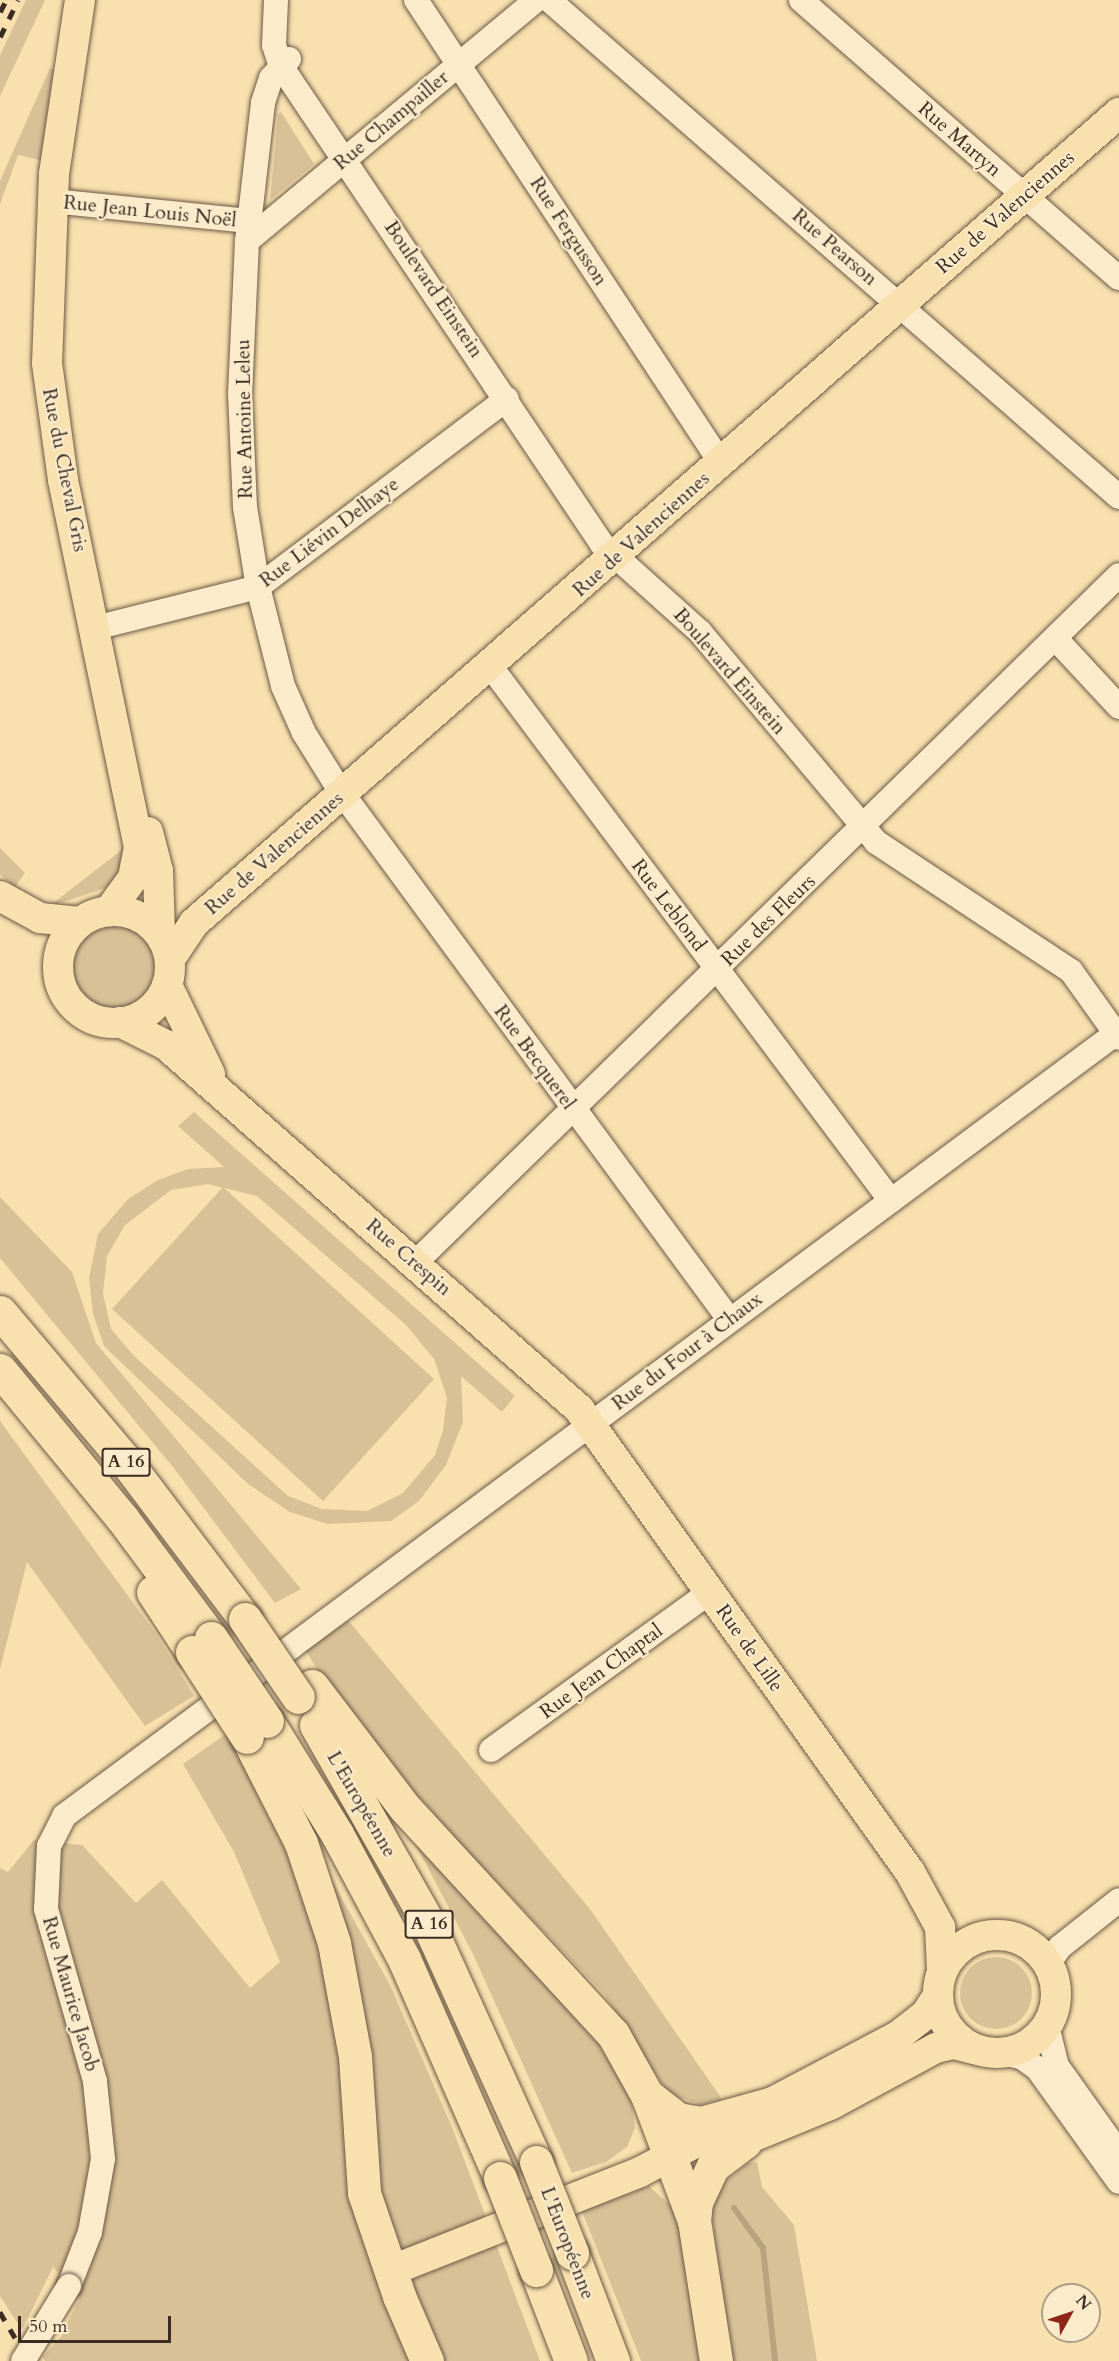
<!DOCTYPE html>
<meta charset="utf-8">
<style>
body{margin:0}
#map{position:relative;width:1119px;height:2361px;overflow:hidden;background:#f9e0af;font-family:Cardo,serif}
div>[style]{position:absolute}
.green>*{inset:0;background:#d9c197}
.round{border-radius:50%}
.stream>*{height:6px;margin:-3px;padding:0 3px;transform-origin:3px;border-radius:3px;background:#b8a37f}
.roads{filter:drop-shadow(0 0 2px #6a5946) drop-shadow(0 0 2px #6a5946)}
.minor>*{height:24px;margin:-12px;padding:0 12px;transform-origin:12px;border-radius:12px;background:#fbebcb}
.major>*{height:30px;margin:-15px;padding:0 15px;transform-origin:15px;border-radius:15px;background:#f9e0af}
.major>.ring{margin:-15px;padding:0;box-sizing:content-box;background:none;border:30px solid #f9e0af;border-radius:50%}
.highway>*{height:33px;margin:-16.5px;padding:0 16.5px;transform-origin:16.5px;border-radius:16.5px;background:#f9e0af}
.rail>*{height:4.5px;margin-top:-2.25px;transform-origin:0;background:repeating-linear-gradient(90deg,#3a2c23 0 10px,transparent 0 20px)}
.bridges{filter:drop-shadow(0 0 2px #6a5946) drop-shadow(0 0 2px #6a5946)}
.minor-bridge>*{height:24px;margin:-12px;padding:0 12px;transform-origin:12px;border-radius:12px;background:#fbebcb}
.highway-bridge>*{height:33px;margin:-16.5px;padding:0 16.5px;transform-origin:16.5px;border-radius:16.5px;background:#f9e0af}
span{translate:-50% -50%;white-space:nowrap;text-align:center;line-height:1.15;-webkit-text-stroke:4.5px #fbebcb;paint-order:stroke}
.shield-label span{padding:2px 4px;background:#fbebcb;border:2px solid;border-radius:4px;-webkit-text-stroke-width:0}
.shield-label{font-size:18px;color:#3a2c23;font-weight:700}
.street-label{font-size:20px;color:#3a2c23}
.north{position:absolute;left:1041px;top:2283px;width:60px;height:60px;box-sizing:border-box;background:#fbebcb;border:2px solid #ae9f88;border-radius:50%;rotate:50deg;font-size:16px;font-weight:700;line-height:24px;text-align:center;color:#3a2c23}
.north::after{content:'';display:block;margin:auto;width:21px;height:27px;background:#8f2418;clip-path:polygon(50% 0,100% 100%,50% 72%,0 100%)}
.scale{position:absolute;left:18px;top:2316px;width:153px;height:27px;box-sizing:border-box;border:3px solid #3a2c23;border-top:0;padding-left:8px;font-size:18px;line-height:21px;white-space:nowrap;color:#3a2c23;-webkit-text-stroke:4px #fbebcb;paint-order:stroke}
</style>
<div id="map">
<div class="green">
<i style="clip-path:polygon(26px 0,45px 0,0 96px,0 55px)"></i>
<i style="clip-path:polygon(50px 68px,57px 72px,43px 161px,18px 155px,0 204px,0 181px)"></i>
<i style="clip-path:polygon(281px 112px,314px 164px,270px 200px,278px 114px)"></i>
<i style="clip-path:polygon(0 848px,25px 873px,15px 887px,0 875px)"></i>
<i style="clip-path:polygon(123px 849px,123px 867px,106px 888px,48px 907px)"></i>
<i class="round" style="left:71px;top:924px;width:84px;height:84px"></i>
<i style="clip-path:polygon(evenodd,194px 1112px,515px 1396px,502px 1412px,461px 1376px,463px 1422px,446px 1465px,419px 1501px,391px 1521px,328px 1524px,290px 1512px,248px 1484px,104px 1346px,93px 1314px,89px 1278px,98px 1234px,128px 1199px,158px 1180px,188px 1169px,224px 1167px,178px 1126px,194px 1112px,208px 1184px,257px 1196px,406px 1325px,434px 1359px,447px 1398px,443px 1430px,435px 1455px,403px 1493px,367px 1511px,322px 1509px,288px 1496px,134px 1356px,111px 1329px,103px 1294px,107px 1256px,125px 1225px,171px 1190px,208px 1184px)"></i>
<i style="clip-path:polygon(223px 1187px,434px 1379px,323px 1501px,112px 1309px)"></i>
<i style="clip-path:polygon(0 1197px,72px 1272px,96px 1343px,301px 1589px,275px 1603px,173px 1467px,0 1258px)"></i>
<i style="clip-path:polygon(0 1421px,156px 1634px,194px 1696px,145px 1726px,27px 1562px,0 1669px)"></i>
<i style="clip-path:polygon(347px 1619px,590px 1909px,722px 2099px,702px 2105px,669px 2094px,604px 1994px,423px 1805px,323px 1679px,305px 1649px)"></i>
<i style="clip-path:polygon(226px 1734px,314px 1848px,390px 1985px,452px 2127px,540px 2361px,45px 2361px,43px 2357px,61px 2336px,80px 2297px,53px 2267px,22px 2330px,0 2296px,0 1868px,8px 1872px,34px 1840px,82px 1845px,136px 1903px,162px 1880px,250px 1988px,280px 1962px,234px 1852px,183px 1764px)"></i>
<i style="clip-path:polygon(399px 1813px,592px 2018px,631px 2099px,635px 2128px,627px 2147px,606px 2162px,572px 2173px,472px 1952px)"></i>
<i class="round" style="left:960px;top:1957px;width:72px;height:72px"></i>
<i style="clip-path:polygon(757px 2162px,762px 2187px,794px 2225px,817px 2361px,729px 2361px,711px 2204px,720px 2186px,748px 2163px)"></i>
<i style="clip-path:polygon(649px 2186px,671px 2206px,681px 2231px,704px 2361px,641px 2361px,582px 2211px)"></i>
</div>
<div class="stream">
<i style="left:734px;top:2208px;width:49px;rotate:54.1deg"></i>
<i style="left:763px;top:2248px;width:114px;rotate:83.9deg"></i>
</div>
<div class="roads">
<div class="minor">
<i style="left:276px;top:0;width:45px;rotate:92.5deg"></i>
<i style="left:274px;top:45px;width:22px;rotate:72deg"></i>
<i style="left:281px;top:66px;width:576px;rotate:56.12deg"></i>
<i style="left:602px;top:544px;width:132px;rotate:41.9deg"></i>
<i style="left:700px;top:632px;width:274px;rotate:50deg"></i>
<i style="left:876px;top:842px;width:234px;rotate:33.5deg"></i>
<i style="left:1071px;top:971px;width:82px;rotate:54.4deg"></i>
<i style="left:416px;top:0;width:554px;rotate:56.63deg"></i>
<i style="left:549px;top:0;width:756px;rotate:41.09deg"></i>
<i style="left:801px;top:0;width:422px;rotate:41.2deg"></i>
<i style="left:289px;top:59px;width:26px;rotate:133deg"></i>
<i style="left:271px;top:78px;width:26px;rotate:108deg"></i>
<i style="left:263px;top:103px;width:139px;rotate:96.6deg"></i>
<i style="left:247px;top:241px;width:152px;rotate:92.6deg"></i>
<i style="left:240px;top:393px;width:114px;rotate:87.5deg"></i>
<i style="left:245px;top:507px;width:81px;rotate:80.8deg"></i>
<i style="left:258px;top:587px;width:102px;rotate:75.8deg"></i>
<i style="left:283px;top:686px;width:51px;rotate:65.9deg"></i>
<i style="left:304px;top:733px;width:62px;rotate:58.1deg"></i>
<i style="left:337px;top:786px;width:662px;rotate:53.67deg"></i>
<i style="left:52px;top:201px;width:198px;rotate:5.8deg"></i>
<i style="left:247px;top:241px;width:376px;rotate:-39.8deg"></i>
<i style="left:95px;top:628px;width:168px;rotate:-14.1deg"></i>
<i style="left:258px;top:587px;width:312px;rotate:-37.1deg"></i>
<i style="left:1055px;top:638px;width:94px;rotate:47.2deg"></i>
<i style="left:491px;top:667px;width:667px;rotate:53.16deg"></i>
<i style="left:415px;top:1263px;width:984px;rotate:-44.34deg"></i>
<i style="left:491px;top:1750px;width:270px;rotate:-35.8deg"></i>
<i style="left:1048px;top:1964px;width:21px;rotate:-55deg"></i>
<i style="left:1060px;top:1947px;width:75px;rotate:-38.5deg"></i>
<i style="left:1047px;top:2026px;width:41px;rotate:76deg"></i>
<i style="left:1057px;top:2066px;width:107px;rotate:54.5deg"></i>
<i style="left:1002px;top:2053px;width:19px;rotate:12deg"></i>
<i style="left:1021px;top:2057px;width:19px;rotate:35deg"></i>
<i style="left:1037px;top:2068px;width:140px;rotate:54.3deg"></i>
<i style="left:69px;top:2286px;width:58px;rotate:-68.7deg"></i>
<i style="left:90px;top:2232px;width:74px;rotate:-79.9deg"></i>
<i style="left:103px;top:2159px;width:78px;rotate:-95.9deg"></i>
<i style="left:95px;top:2081px;width:179px;rotate:-105.9deg"></i>
<i style="left:46px;top:1909px;width:63px;rotate:-87.3deg"></i>
<i style="left:49px;top:1846px;width:34px;rotate:-63deg"></i>
<i style="left:64px;top:1816px;width:1315px;rotate:-36.65deg"></i>
</div>
<div class="major">
<i style="left:80px;top:0;width:176px;rotate:98.5deg"></i>
<i style="left:54px;top:174px;width:189px;rotate:92.1deg"></i>
<i style="left:47px;top:363px;width:118px;rotate:82.2deg"></i>
<i style="left:63px;top:480px;width:375px;rotate:78.3deg"></i>
<i style="left:139px;top:847px;width:32px;rotate:101deg"></i>
<i style="left:133px;top:878px;width:41px;rotate:126deg"></i>
<i style="left:148px;top:832px;width:40px;rotate:75.6deg"></i>
<i style="left:158px;top:871px;width:63px;rotate:88.2deg"></i>
<i style="left:0;top:896px;width:46px;rotate:28.8deg"></i>
<i style="left:40px;top:918px;width:40px;rotate:5.7deg"></i>
<i class="ring" style="left:58px;top:911px;width:82px;height:82px"></i>
<i style="left:170px;top:959px;width:43px;rotate:-56.3deg"></i>
<i style="left:194px;top:923px;width:1230px;rotate:-41.21deg"></i>
<i style="left:167px;top:985px;width:99px;rotate:64.2deg"></i>
<i style="left:120px;top:1022px;width:51px;rotate:26.6deg"></i>
<i style="left:166px;top:1045px;width:551px;rotate:41.39deg"></i>
<i style="left:579px;top:1409px;width:569px;rotate:54.44deg"></i>
<i style="left:910px;top:1872px;width:63px;rotate:61.4deg"></i>
<i style="left:940px;top:1927px;width:43px;rotate:87.3deg"></i>
<i class="ring" style="left:938px;top:1935px;width:88px;height:88px"></i>
<i style="left:723px;top:2149px;width:116px;rotate:-22.4deg"></i>
<i style="left:830px;top:2105px;width:120px;rotate:-28.3deg"></i>
<i style="left:936px;top:2048px;width:18px;rotate:-13deg"></i>
<i style="left:954px;top:2044px;width:21px;rotate:14deg"></i>
<i style="left:390px;top:2271px;width:269px;rotate:-21.6deg"></i>
<i style="left:640px;top:2172px;width:292px;rotate:-27.8deg"></i>
<i style="left:898px;top:2036px;width:36px;rotate:-38deg"></i>
<i style="left:926px;top:2014px;width:20px;rotate:-57deg"></i>
</div>
<div class="highway">
<i style="left:0;top:1312px;width:192px;rotate:49.9deg"></i>
<i style="left:124px;top:1459px;width:201px;rotate:52.9deg"></i>
<i style="left:0;top:1370px;width:192px;rotate:50.5deg"></i>
<i style="left:122px;top:1518px;width:149px;rotate:53.4deg"></i>
<i style="left:153px;top:1592px;width:72px;rotate:57deg"></i>
<i style="left:312px;top:1686px;width:153px;rotate:52.7deg"></i>
<i style="left:405px;top:1808px;width:307px;rotate:47.4deg"></i>
<i style="left:613px;top:2034px;width:70px;rotate:60.9deg"></i>
<i style="left:647px;top:2095px;width:134px;rotate:69.5deg"></i>
<i style="left:267px;top:1721px;width:133px;rotate:58.2deg"></i>
<i style="left:337px;top:1834px;width:142px;rotate:61.8deg"></i>
<i style="left:404px;top:1959px;width:239px;rotate:66.3deg"></i>
<i style="left:316px;top:1725px;width:223px;rotate:60.4deg"></i>
<i style="left:426px;top:1919px;width:267px;rotate:65.6deg"></i>
<i style="left:247px;top:1737px;width:119px;rotate:63deg"></i>
<i style="left:301px;top:1843px;width:105px;rotate:71.7deg"></i>
<i style="left:334px;top:1943px;width:115px;rotate:79.5deg"></i>
<i style="left:355px;top:2056px;width:137px;rotate:86.2deg"></i>
<i style="left:364px;top:2193px;width:109px;rotate:71.2deg"></i>
<i style="left:399px;top:2296px;width:71px;rotate:66.7deg"></i>
<i style="left:647px;top:2095px;width:39px;rotate:38deg"></i>
<i style="left:678px;top:2119px;width:23px;rotate:10deg"></i>
<i style="left:701px;top:2123px;width:78px;rotate:-15.6deg"></i>
<i style="left:572px;top:2253px;width:116px;rotate:69.2deg"></i>
<i style="left:536px;top:2270px;width:97px;rotate:69deg"></i>
<i style="left:716px;top:2361px;width:142px;rotate:-98.9deg"></i>
<i style="left:694px;top:2221px;width:19px;rotate:-84deg"></i>
<i style="left:696px;top:2202px;width:40px;rotate:-65deg"></i>
<i style="left:713px;top:2166px;width:41px;rotate:-37.1deg"></i>
</div>
</div>
<div class="rail">
<i style="left:0;top:12px;width:13px;rotate:-63deg"></i>
<i style="left:0;top:37px;width:41px;rotate:-64.1deg"></i>
<i style="left:0;top:2312px;width:57px;rotate:59.4deg"></i>
</div>
<div class="bridges">
<div class="minor-bridge">
<i style="left:23px;top:2361px;width:88px;rotate:-58.5deg"></i>
</div>
<div class="highway-bridge">
<i style="left:245px;top:1619px;width:94px;rotate:55.8deg"></i>
<i style="left:211px;top:1638px;width:100px;rotate:56deg"></i>
<i style="left:192px;top:1652px;width:101px;rotate:57.1deg"></i>
<i style="left:536px;top:2162px;width:98px;rotate:68.4deg"></i>
<i style="left:500px;top:2178px;width:99px;rotate:68.6deg"></i>
</div>
</div>
<div class="shield-label">
<span style="left:126px;top:1462px">A 16</span>
<span style="left:429px;top:1924px">A 16</span>
</div>
<div class="street-label">
<span style="left:391px;top:120px;rotate:-40deg">Rue Champailler</span>
<span style="left:960px;top:139px;rotate:41deg">Rue Martyn</span>
<span style="left:150px;top:211px;rotate:6deg">Rue Jean Louis Noël</span>
<span style="left:1005px;top:212px;rotate:-41deg">Rue de Valenciennes</span>
<span style="left:569px;top:231px;rotate:57deg">Rue Fergusson</span>
<span style="left:835px;top:247px;rotate:41deg">Rue Pearson</span>
<span style="left:434px;top:289px;rotate:56deg">Boulevard Einstein</span>
<span style="left:244px;top:419px;rotate:-91deg">Rue Antoine Leleu</span>
<span style="left:65px;top:470px;rotate:79deg">Rue du Cheval Gris</span>
<span style="left:329px;top:532px;rotate:-37deg">Rue Liévin Delhaye</span>
<span style="left:641px;top:534px;rotate:-42deg">Rue de Valenciennes</span>
<span style="left:730px;top:671px;rotate:49deg">Boulevard Einstein</span>
<span style="left:274px;top:853px;rotate:-41deg">Rue de Valenciennes</span>
<span style="left:669px;top:905px;rotate:53deg">Rue Leblond</span>
<span style="left:768px;top:920px;rotate:-44deg">Rue des Fleurs</span>
<span style="left:535px;top:1057px;rotate:54deg">Rue Becquerel</span>
<span style="left:409px;top:1257px;rotate:41deg">Rue Crespin</span>
<span style="left:687px;top:1351px;rotate:-37deg">Rue du Four à Chaux</span>
<span style="left:750px;top:1648px;rotate:55deg">Rue de Lille</span>
<span style="left:601px;top:1671px;rotate:-36deg">Rue Jean Chaptal</span>
<span style="left:362px;top:1804px;rotate:60deg">L'Européenne</span>
<span style="left:71px;top:1994px;rotate:74deg">Rue Maurice Jacob</span>
<span style="left:568px;top:2243px;rotate:69deg">L'Européenne</span>
</div>
<div class="north">N</div>
<div class="scale">50 m</div>
</div>
